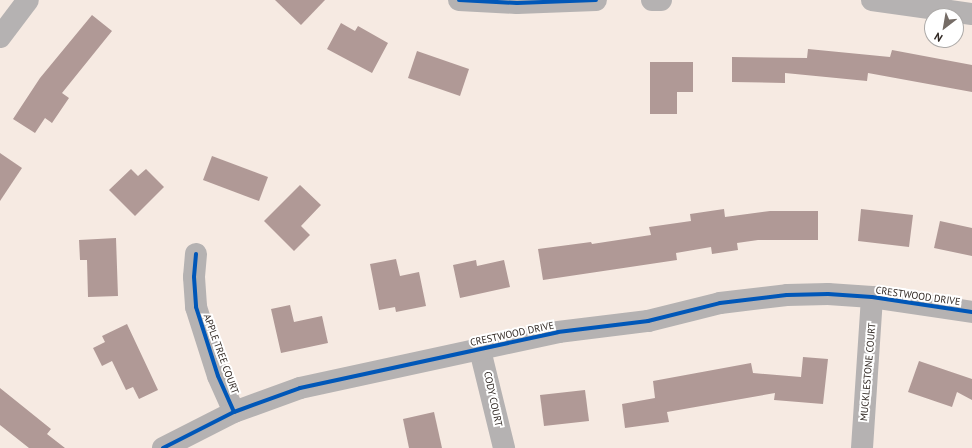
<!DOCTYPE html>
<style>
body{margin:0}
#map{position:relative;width:972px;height:448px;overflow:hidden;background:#f6eae2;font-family:"PT Sans",sans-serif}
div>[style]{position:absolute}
.building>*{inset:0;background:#b09996}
.minor>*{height:22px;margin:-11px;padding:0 11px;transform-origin:11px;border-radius:11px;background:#b5b2b2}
.cycleway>*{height:4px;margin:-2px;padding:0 2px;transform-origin:2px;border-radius:2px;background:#0057b8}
span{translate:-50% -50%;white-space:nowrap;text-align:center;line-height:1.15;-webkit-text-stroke:4px #fff;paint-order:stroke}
.street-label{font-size:10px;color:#302823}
.north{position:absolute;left:924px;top:8px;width:40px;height:40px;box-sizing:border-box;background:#fff;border:1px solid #aca9a7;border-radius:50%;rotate:211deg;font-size:11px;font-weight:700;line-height:16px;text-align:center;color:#302823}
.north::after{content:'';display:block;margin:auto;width:14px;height:18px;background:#756c66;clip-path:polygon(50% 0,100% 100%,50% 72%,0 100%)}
</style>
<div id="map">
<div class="building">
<i style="clip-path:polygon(275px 0,325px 0,301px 25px)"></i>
<i style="clip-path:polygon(92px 15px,112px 31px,62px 93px,69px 98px,52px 123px,45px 118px,35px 133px,13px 119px,40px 78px)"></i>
<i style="clip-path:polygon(341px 23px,355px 31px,358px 26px,388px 43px,372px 73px,327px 49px)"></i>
<i style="clip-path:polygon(808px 49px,890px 57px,892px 50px,972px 65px,972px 92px,868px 73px,867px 81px,785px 73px,785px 83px,732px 82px,732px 57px,807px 58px)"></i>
<i style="clip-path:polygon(417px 51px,469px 69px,460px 96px,408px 78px)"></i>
<i style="clip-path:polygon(650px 62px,693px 62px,693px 92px,677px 92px,677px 114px,650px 114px)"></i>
<i style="clip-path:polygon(0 153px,22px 168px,0 201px)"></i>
<i style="clip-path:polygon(212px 156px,268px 177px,259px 201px,203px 180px)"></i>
<i style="clip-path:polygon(131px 169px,138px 176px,146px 169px,164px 187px,135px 216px,109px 190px)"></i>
<i style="clip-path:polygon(300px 185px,321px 205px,301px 226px,310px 235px,294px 251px,264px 221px)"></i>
<i style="clip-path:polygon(724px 209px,725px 217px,770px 211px,818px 211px,818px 240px,758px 240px,737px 243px,738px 250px,712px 254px,711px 247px,676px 253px,677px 260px,543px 280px,538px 249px,591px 242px,592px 244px,651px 235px,649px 227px,691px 221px,690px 214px)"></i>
<i style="clip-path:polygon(861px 209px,913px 215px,909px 247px,858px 241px)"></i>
<i style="clip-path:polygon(940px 221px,972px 228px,972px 256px,934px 248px)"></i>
<i style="clip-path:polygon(116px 238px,118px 296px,88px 297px,87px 260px,80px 260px,79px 240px)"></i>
<i style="clip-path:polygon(396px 259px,400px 276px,419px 272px,426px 306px,396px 312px,395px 307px,379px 310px,370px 264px)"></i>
<i style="clip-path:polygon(476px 260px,477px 266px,504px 260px,510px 287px,460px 298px,453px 265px)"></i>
<i style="clip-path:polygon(290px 305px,294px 322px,322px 316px,328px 343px,281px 353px,271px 309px)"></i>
<i style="clip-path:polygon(127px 324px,158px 390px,139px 399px,133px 387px,126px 390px,112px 361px,102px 366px,93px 348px,105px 342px,102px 336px)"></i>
<i style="clip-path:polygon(803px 357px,828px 359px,823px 404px,774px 400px,775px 393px,667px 412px,669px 422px,625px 428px,622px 404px,655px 398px,653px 381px,751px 363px,753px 373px,801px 377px)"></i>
<i style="clip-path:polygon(919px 361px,972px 379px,972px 400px,957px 392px,952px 407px,908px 392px)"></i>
<i style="clip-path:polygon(0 388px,51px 429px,47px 434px,65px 448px,29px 448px,0 425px)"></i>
<i style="clip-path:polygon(585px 390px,589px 421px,544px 426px,540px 395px)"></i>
<i style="clip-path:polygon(434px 412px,442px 448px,409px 448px,403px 419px)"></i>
</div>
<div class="minor">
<i style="left:459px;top:0;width:58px;rotate:3deg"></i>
<i style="left:517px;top:3px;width:79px;rotate:-2.2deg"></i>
<i style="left:652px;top:0;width:9px"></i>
<i style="left:872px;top:0;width:101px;rotate:8deg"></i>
<i style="left:0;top:37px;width:46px;rotate:-52.9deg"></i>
<i style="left:196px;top:254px;width:23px;rotate:95deg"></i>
<i style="left:194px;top:277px;width:30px;rotate:86deg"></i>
<i style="left:196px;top:307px;width:72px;rotate:72.3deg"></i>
<i style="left:218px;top:376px;width:39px;rotate:66deg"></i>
<i style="left:480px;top:350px;width:101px;rotate:76.2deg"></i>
<i style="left:163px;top:448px;width:80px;rotate:-26.9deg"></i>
<i style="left:234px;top:412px;width:70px;rotate:-20deg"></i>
<i style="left:300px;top:388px;width:264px;rotate:-12.2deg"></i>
<i style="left:558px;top:332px;width:91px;rotate:-7deg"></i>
<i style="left:648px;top:321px;width:74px;rotate:-14deg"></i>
<i style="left:720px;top:303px;width:67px;rotate:-6.8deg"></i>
<i style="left:787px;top:295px;width:41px;rotate:-1.4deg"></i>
<i style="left:828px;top:294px;width:44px;rotate:3.9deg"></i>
<i style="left:872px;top:297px;width:101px;rotate:8.5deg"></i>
<i style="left:862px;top:448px;width:151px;rotate:-86.2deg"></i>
</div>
<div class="cycleway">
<i style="left:459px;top:0;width:58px;rotate:3deg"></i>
<i style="left:517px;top:3px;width:79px;rotate:-2.2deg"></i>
<i style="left:196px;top:254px;width:23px;rotate:95deg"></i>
<i style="left:194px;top:277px;width:30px;rotate:86deg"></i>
<i style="left:196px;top:307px;width:72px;rotate:72.3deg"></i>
<i style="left:218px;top:376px;width:39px;rotate:66deg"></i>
<i style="left:163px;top:448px;width:80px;rotate:-26.9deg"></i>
<i style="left:234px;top:412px;width:70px;rotate:-20deg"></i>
<i style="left:300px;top:388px;width:264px;rotate:-12.2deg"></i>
<i style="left:558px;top:332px;width:91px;rotate:-7deg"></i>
<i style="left:648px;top:321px;width:74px;rotate:-14deg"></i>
<i style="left:720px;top:303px;width:67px;rotate:-6.8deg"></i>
<i style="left:787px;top:295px;width:41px;rotate:-1.4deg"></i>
<i style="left:828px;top:294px;width:44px;rotate:3.9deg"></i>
<i style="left:872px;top:297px;width:101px;rotate:8.5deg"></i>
</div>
<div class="street-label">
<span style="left:918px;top:296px;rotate:8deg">CRESTWOOD DRIVE</span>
<span style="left:512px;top:334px;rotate:-12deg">CRESTWOOD DRIVE</span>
<span style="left:221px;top:354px;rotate:70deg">APPLE TREE COURT</span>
<span style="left:868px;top:372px;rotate:-85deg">MUCKLESTONE COURT</span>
<span style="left:493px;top:399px;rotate:78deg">CODY COURT</span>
</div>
<div class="north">N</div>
</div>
